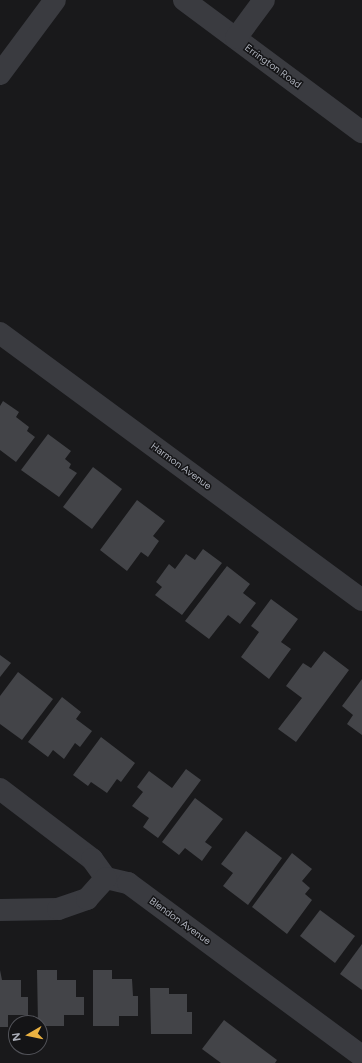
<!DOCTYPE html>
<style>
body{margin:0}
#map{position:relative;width:362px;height:1063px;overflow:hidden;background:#19191b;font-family:Figtree,sans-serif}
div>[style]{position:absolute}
.building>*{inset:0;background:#434448}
.minor>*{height:22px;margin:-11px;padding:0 11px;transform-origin:11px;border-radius:11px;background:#3a3b40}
span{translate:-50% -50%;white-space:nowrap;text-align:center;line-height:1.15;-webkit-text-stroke:3px #141416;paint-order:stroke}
.street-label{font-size:10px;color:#acb0ba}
.north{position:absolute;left:8px;top:1015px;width:40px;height:40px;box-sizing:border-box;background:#141416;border:1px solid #515258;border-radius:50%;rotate:261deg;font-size:11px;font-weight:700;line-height:16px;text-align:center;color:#acb0ba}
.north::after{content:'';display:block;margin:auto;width:14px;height:18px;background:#ebb241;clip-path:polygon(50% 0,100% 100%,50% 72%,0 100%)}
</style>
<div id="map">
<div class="building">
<i style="clip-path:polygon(3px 401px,19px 412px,16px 417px,29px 427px,27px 431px,35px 437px,16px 462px,0 450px,0 406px)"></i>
<i style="clip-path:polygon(48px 434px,71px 451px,65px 459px,71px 464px,69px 468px,77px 473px,59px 497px,21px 470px)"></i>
<i style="clip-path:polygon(93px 467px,122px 489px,92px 529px,63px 507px)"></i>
<i style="clip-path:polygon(137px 500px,165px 521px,153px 536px,159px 541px,148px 557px,141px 552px,127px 571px,100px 550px)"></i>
<i style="clip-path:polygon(203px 549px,222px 563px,182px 615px,155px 595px,162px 587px,156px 582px,169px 564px,175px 569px,186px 554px,195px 560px)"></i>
<i style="clip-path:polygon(227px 566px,250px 584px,243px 593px,256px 603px,240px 624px,228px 615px,209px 639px,185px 621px)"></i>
<i style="clip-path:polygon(271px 599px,298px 619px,281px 642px,291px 649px,269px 679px,241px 657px,259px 632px,251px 626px)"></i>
<i style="clip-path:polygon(324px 651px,349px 670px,296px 742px,278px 729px,302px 698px,286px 686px,303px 663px,311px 668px)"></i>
<i style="clip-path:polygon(0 655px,11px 663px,0 677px)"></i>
<i style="clip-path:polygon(18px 672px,53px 699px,22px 740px,0 724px,0 696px)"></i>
<i style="clip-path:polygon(362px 679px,362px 735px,347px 724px,353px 715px,342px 706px)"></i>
<i style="clip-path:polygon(62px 697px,81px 712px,76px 719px,92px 731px,80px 747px,75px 743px,64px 759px,53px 750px,48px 757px,28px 742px)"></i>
<i style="clip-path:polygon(101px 737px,135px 763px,121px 782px,117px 779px,107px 793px,91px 782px,88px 786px,73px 775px)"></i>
<i style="clip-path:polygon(186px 769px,201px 780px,158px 838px,143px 827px,149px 818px,132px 806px,143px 792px,137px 787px,149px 771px,172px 788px)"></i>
<i style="clip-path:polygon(195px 798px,223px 819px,205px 842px,212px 847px,202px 861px,185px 848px,179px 855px,162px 842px)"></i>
<i style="clip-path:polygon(246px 831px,282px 858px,248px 905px,223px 886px,233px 873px,221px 864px)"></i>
<i style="clip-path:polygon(292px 853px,312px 869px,302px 881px,310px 888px,305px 894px,312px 900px,287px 934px,252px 907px)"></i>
<i style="clip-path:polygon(320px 910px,355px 936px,335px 963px,300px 936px)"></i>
<i style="clip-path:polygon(362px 944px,362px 990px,340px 974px)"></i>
<i style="clip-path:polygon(0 970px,2px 980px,21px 980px,21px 997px,28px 997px,28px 1015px,8px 1015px,8px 1027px,0 1027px)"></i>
<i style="clip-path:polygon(37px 970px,57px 970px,57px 980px,76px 980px,76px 997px,84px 997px,84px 1015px,64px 1015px,64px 1026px,40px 1026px,38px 1023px)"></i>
<i style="clip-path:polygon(93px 970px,112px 970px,112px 979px,132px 979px,133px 996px,138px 996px,138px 1016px,119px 1016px,119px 1026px,93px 1026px)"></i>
<i style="clip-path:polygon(150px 988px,169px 988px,169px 994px,187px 994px,187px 1012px,192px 1012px,192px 1034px,151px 1034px)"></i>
<i style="clip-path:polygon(224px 1020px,277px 1060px,275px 1063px,221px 1063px,202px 1049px)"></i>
</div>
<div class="minor">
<i style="left:184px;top:0;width:222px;rotate:36.6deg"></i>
<i style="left:236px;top:38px;width:47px;rotate:-53.6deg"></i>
<i style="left:0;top:74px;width:92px;rotate:-53.4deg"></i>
<i style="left:0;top:333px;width:450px;rotate:36.4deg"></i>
<i style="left:0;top:789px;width:116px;rotate:37.3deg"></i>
<i style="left:92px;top:859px;width:24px;rotate:54deg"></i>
<i style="left:106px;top:878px;width:23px;rotate:13deg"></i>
<i style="left:128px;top:883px;width:291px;rotate:36.5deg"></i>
<i style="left:0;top:910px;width:58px;rotate:-1deg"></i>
<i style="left:58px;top:909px;width:31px;rotate:-19deg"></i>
<i style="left:87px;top:899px;width:28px;rotate:-48deg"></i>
</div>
<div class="street-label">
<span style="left:273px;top:66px;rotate:36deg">Errington Road</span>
<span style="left:181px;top:466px;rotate:36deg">Harmon Avenue</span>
<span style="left:180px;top:921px;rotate:36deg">Blendon Avenue</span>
</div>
<div class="north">N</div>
</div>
